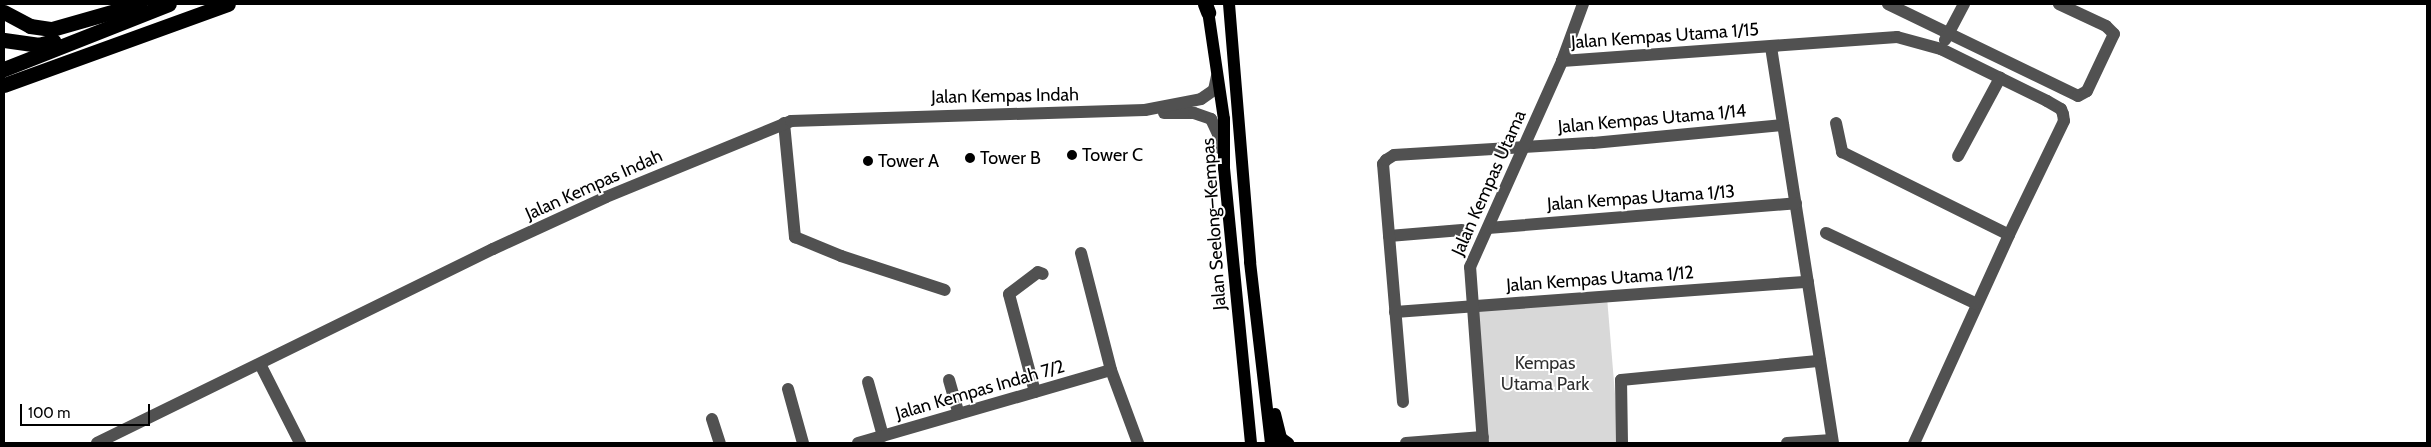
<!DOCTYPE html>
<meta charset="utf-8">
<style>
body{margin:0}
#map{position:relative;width:2431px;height:447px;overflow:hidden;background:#fff;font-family:Cabin,sans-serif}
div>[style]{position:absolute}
.green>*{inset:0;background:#d8d8d8}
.minor>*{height:12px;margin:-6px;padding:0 6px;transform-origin:6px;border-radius:6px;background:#515151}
.major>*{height:12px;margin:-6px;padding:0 6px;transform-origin:6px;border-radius:6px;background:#000}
.highway>*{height:15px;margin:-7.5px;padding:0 7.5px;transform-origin:7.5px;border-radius:7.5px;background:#000}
.dots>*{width:14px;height:14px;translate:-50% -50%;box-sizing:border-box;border:2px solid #fff;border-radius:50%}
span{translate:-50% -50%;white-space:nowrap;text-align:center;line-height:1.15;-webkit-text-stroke:4px #fff;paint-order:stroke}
.street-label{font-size:18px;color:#000}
.poi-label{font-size:18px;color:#000}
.left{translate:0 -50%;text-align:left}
.park-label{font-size:18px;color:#2f2f2f}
.frame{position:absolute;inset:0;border:5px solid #000;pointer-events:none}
.scale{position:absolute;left:20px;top:404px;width:130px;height:22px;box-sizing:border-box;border:2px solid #000;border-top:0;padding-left:6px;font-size:15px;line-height:18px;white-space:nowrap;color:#000;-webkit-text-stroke:4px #fff;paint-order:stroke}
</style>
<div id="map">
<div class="green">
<i style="clip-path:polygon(1607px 297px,1619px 443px,1483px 443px,1473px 305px)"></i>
</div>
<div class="minor">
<i style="left:1888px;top:4px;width:211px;rotate:25.8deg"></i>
<i style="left:2078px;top:96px;width:10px;rotate:-29deg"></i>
<i style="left:2087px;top:91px;width:63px;rotate:-64.7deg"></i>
<i style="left:2114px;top:34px;width:11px;rotate:-135deg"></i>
<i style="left:2106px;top:26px;width:52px;rotate:-154.9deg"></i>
<i style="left:1945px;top:40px;width:41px;rotate:-62.2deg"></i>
<i style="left:1771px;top:47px;width:401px;rotate:81.1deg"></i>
<i style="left:1562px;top:61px;width:336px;rotate:-4.1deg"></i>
<i style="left:1897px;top:37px;width:46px;rotate:15.3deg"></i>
<i style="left:1941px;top:49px;width:118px;rotate:26.1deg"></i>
<i style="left:2047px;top:101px;width:16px;rotate:30deg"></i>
<i style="left:2061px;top:109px;width:5px;rotate:68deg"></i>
<i style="left:2063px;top:114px;width:7px;rotate:82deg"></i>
<i style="left:2064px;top:121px;width:127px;rotate:115.8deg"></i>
<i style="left:1164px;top:113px;width:30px"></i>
<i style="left:1194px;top:113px;width:18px;rotate:19deg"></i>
<i style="left:1211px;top:119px;width:17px;rotate:65deg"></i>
<i style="left:1218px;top:134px;width:15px;rotate:79deg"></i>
<i style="left:784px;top:123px;width:115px;rotate:84.5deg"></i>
<i style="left:795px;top:237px;width:50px;rotate:22.4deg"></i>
<i style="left:841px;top:256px;width:109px;rotate:18.1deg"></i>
<i style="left:1836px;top:123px;width:30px;rotate:78deg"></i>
<i style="left:1842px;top:152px;width:186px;rotate:26.4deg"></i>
<i style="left:2009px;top:235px;width:229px;rotate:114.5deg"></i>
<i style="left:1958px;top:156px;width:89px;rotate:-61.7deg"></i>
<i style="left:1488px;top:228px;width:309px;rotate:-4.6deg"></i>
<i style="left:1826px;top:233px;width:165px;rotate:25.2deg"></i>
<i style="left:1389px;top:236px;width:73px;rotate:-4.7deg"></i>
<i style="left:1081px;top:253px;width:121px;rotate:75.6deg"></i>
<i style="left:1111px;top:370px;width:78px;rotate:69.7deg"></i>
<i style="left:1395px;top:312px;width:414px;rotate:-4.2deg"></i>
<i style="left:260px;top:364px;width:89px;rotate:63.1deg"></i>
<i style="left:949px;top:380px;width:35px;rotate:74deg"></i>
<i style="left:868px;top:382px;width:56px;rotate:74.5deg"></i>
<i style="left:788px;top:389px;width:56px;rotate:74.5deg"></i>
<i style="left:1035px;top:392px;width:101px;rotate:-104.9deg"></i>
<i style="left:1009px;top:294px;width:36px;rotate:-37deg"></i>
<i style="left:1038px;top:272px;width:5px;rotate:22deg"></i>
<i style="left:1403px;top:402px;width:239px;rotate:-94.8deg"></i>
<i style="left:1383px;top:164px;width:5px;rotate:-53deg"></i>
<i style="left:1386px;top:160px;width:9px;rotate:-32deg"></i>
<i style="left:1394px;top:155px;width:199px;rotate:-3.5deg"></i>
<i style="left:1593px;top:143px;width:191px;rotate:-5.4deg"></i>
<i style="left:712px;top:419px;width:25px;rotate:72deg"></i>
<i style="left:97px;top:443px;width:441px;rotate:-26.1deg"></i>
<i style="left:493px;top:249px;width:124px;rotate:-24.7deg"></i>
<i style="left:606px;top:197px;width:200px;rotate:-22.3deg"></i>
<i style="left:791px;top:121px;width:354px;rotate:-1.8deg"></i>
<i style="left:1145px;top:110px;width:57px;rotate:-11.1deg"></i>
<i style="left:1201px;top:99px;width:16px;rotate:-35deg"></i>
<i style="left:1214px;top:90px;width:14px;rotate:-78deg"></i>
<i style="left:858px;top:443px;width:263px;rotate:-16.1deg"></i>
<i style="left:1406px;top:443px;width:77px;rotate:-4.5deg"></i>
<i style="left:1483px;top:443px;width:176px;rotate:-94.2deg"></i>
<i style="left:1470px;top:267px;width:226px;rotate:-65.9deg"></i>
<i style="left:1562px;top:61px;width:61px;rotate:-69.8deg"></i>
<i style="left:1622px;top:443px;width:63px;rotate:-90.9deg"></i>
<i style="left:1621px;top:380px;width:200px;rotate:-5.5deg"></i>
<i style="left:1787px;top:443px;width:45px;rotate:-3.8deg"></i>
</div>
<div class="major">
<i style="left:1207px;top:4px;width:116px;rotate:81.6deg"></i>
<i style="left:1224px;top:119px;width:49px;rotate:90deg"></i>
<i style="left:1224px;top:168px;width:276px;rotate:84.4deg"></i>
<i style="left:1229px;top:4px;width:259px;rotate:85.3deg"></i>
<i style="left:1250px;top:262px;width:182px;rotate:83.4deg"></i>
<i style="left:1275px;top:414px;width:25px;rotate:76deg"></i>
<i style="left:1281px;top:438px;width:9px;rotate:36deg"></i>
</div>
<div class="highway">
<i style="left:1205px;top:4px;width:9px;rotate:69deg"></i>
<i style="left:4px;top:12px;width:30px;rotate:28deg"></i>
<i style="left:30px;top:26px;width:22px;rotate:8deg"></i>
<i style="left:52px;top:29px;width:91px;rotate:-15.9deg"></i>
<i style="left:4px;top:40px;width:34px;rotate:8deg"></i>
<i style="left:38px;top:45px;width:16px;rotate:-14deg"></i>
<i style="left:4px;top:69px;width:177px;rotate:-21.5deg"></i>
<i style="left:4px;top:85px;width:238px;rotate:-19.9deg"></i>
</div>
<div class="dots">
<i style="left:1072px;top:155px;background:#000"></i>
<i style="left:970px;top:158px;background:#000"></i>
<i style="left:868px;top:161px;background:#000"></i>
</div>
<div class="street-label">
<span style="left:1665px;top:36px;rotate:-4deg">Jalan Kempas Utama 1/15</span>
<span style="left:1005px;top:96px;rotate:-1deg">Jalan Kempas Indah</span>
<span style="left:1652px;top:119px;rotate:-5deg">Jalan Kempas Utama 1/14</span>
<span style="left:1489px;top:183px;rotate:-66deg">Jalan Kempas Utama</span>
<span style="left:594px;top:185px;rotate:-24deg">Jalan Kempas Indah</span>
<span style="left:1641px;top:198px;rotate:-4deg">Jalan Kempas Utama 1/13</span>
<span style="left:1214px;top:224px;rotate:-94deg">Jalan Seelong–Kempas</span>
<span style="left:1600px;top:279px;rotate:-4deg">Jalan Kempas Utama 1/12</span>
<span style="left:980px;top:390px;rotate:-16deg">Jalan Kempas Indah 7/2</span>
</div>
<div class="poi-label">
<span class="left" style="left:1082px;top:155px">Tower C</span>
<span class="left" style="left:980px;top:158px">Tower B</span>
<span class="left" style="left:878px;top:161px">Tower A</span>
</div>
<div class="park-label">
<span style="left:1545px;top:374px">Kempas<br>Utama Park</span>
</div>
<div class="frame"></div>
<div class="scale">100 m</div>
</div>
